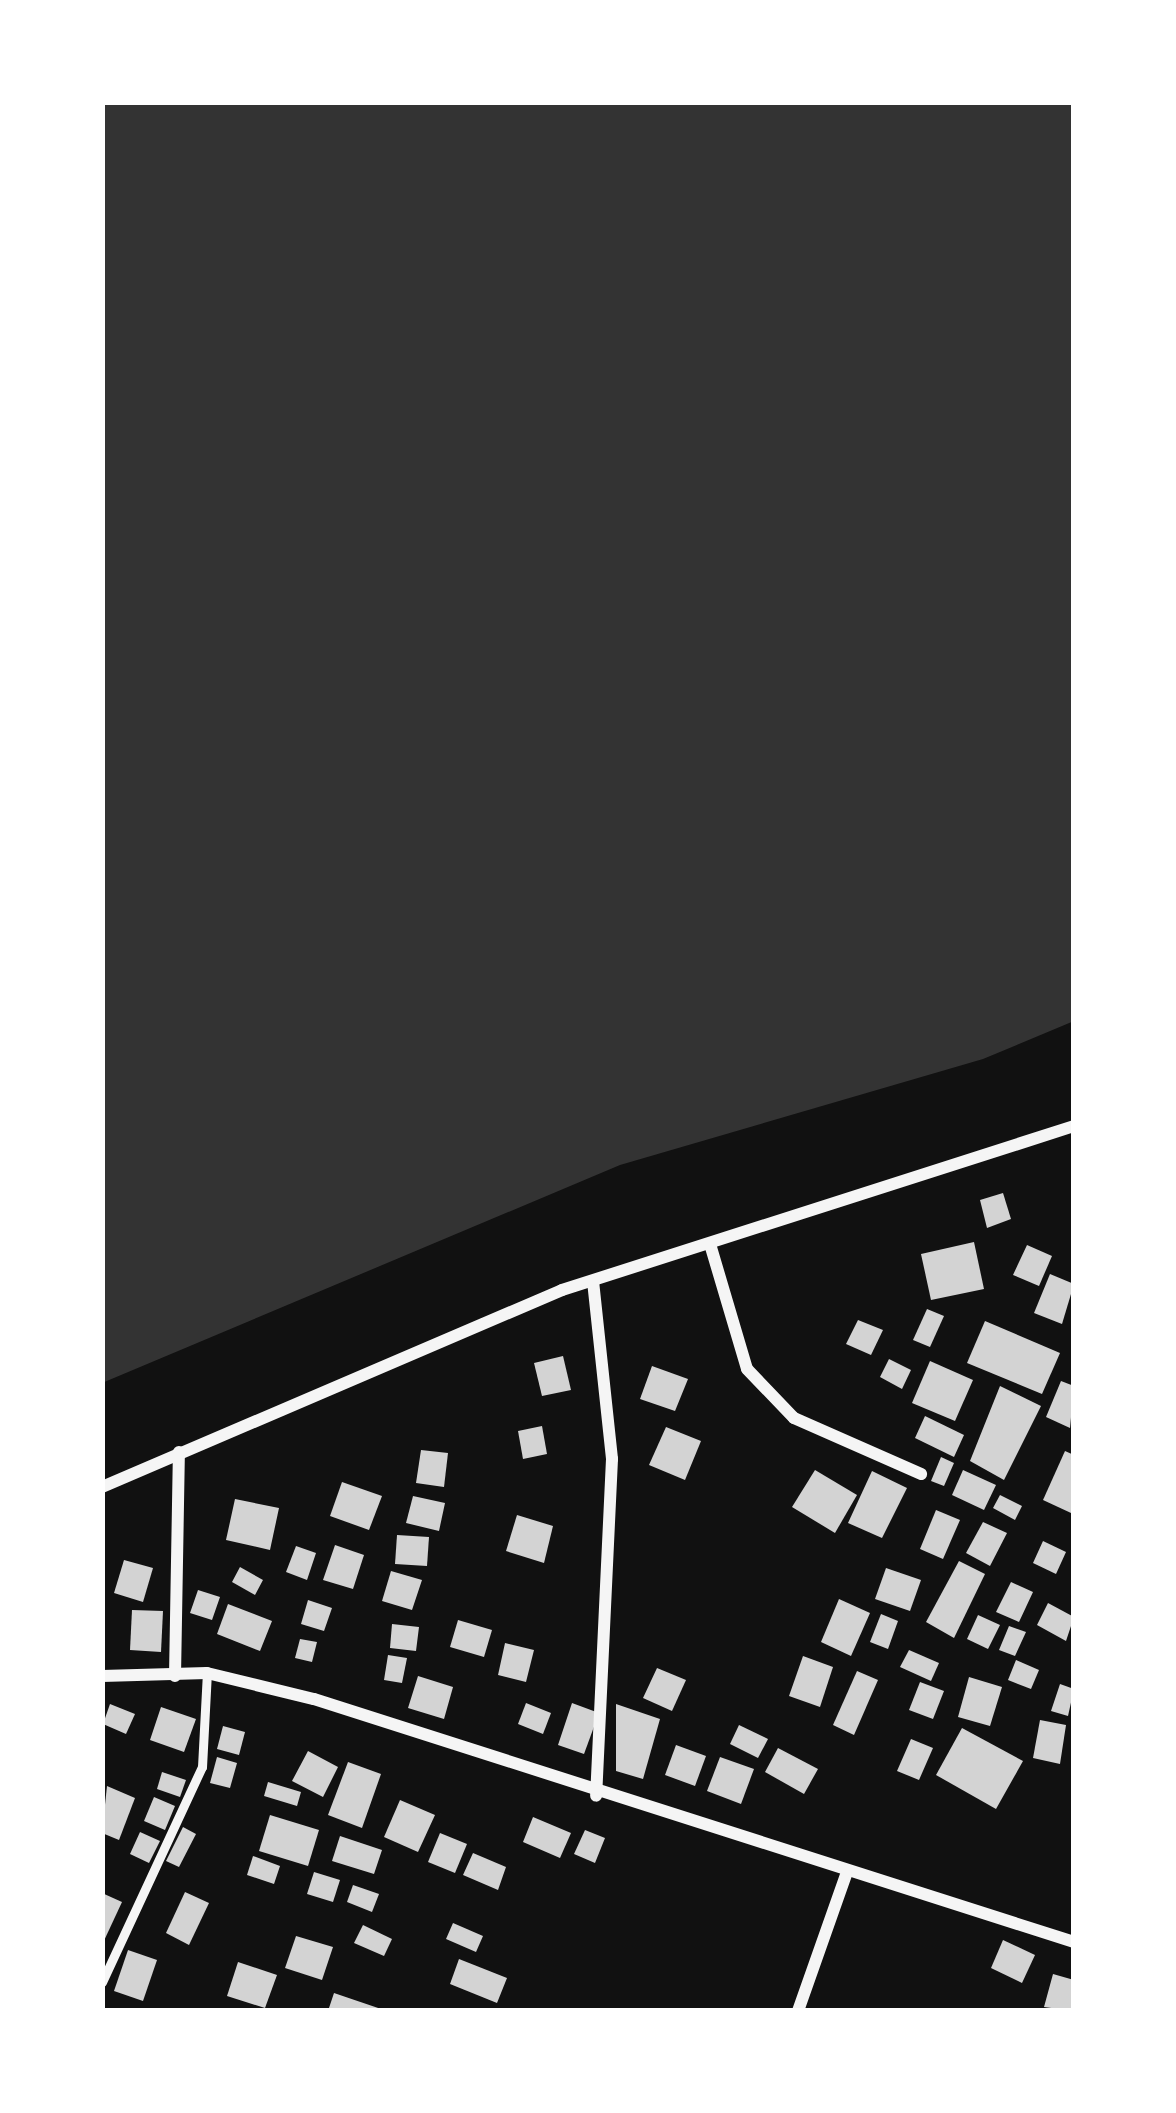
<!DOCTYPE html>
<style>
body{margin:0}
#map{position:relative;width:1176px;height:2113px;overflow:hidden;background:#111;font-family:Helvetica,sans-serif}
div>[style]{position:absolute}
.water>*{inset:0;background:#333}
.building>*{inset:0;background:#d3d3d3}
.service>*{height:9px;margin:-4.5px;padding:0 4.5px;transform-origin:4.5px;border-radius:4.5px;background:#f5f5f5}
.minor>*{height:12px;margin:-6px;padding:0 6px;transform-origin:6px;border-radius:6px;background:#f5f5f5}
span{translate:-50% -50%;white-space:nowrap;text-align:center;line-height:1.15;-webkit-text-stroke:12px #fff;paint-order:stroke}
.frame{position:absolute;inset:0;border:105px solid #fff;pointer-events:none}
</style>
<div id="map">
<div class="water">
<i style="clip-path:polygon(102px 102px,1074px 102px,1074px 1021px,983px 1059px,620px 1165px,102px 1383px)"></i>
</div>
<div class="building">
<i style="clip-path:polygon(1003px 1193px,1011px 1219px,987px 1228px,980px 1200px)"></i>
<i style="clip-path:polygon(974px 1242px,984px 1289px,931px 1300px,921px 1254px)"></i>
<i style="clip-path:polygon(1027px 1245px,1052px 1256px,1039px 1286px,1013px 1275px)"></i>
<i style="clip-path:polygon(1050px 1274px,1074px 1284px,1062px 1324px,1034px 1313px)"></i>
<i style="clip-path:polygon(927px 1309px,944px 1316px,930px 1347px,913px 1340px)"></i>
<i style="clip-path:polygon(858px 1320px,883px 1330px,871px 1355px,846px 1344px)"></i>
<i style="clip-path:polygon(985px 1321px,1060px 1353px,1042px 1394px,967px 1363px)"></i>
<i style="clip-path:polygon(563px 1356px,571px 1390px,542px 1396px,534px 1363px)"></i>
<i style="clip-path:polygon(889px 1359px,911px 1370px,902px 1389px,880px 1377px)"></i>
<i style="clip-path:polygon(930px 1361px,973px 1380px,955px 1421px,912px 1403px)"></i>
<i style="clip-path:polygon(652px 1366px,688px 1379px,675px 1411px,640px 1399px)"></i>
<i style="clip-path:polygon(1061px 1381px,1074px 1386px,1070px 1428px,1046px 1417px)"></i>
<i style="clip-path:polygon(1000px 1386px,1041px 1406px,1004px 1480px,970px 1461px)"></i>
<i style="clip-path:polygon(925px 1416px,964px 1435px,954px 1457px,915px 1438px)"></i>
<i style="clip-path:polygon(542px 1426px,547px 1454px,523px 1459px,518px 1431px)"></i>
<i style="clip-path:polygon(666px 1427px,701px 1441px,685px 1480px,649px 1465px)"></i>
<i style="clip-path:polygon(421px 1450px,448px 1453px,444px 1487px,416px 1483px)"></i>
<i style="clip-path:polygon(1065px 1451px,1074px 1455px,1071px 1513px,1043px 1500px)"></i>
<i style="clip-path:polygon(941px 1457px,954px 1463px,944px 1486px,931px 1481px)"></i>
<i style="clip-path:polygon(815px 1470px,857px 1495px,835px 1533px,792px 1507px)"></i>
<i style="clip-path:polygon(963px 1470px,996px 1485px,984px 1510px,952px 1495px)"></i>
<i style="clip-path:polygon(872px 1471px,907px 1488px,882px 1538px,848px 1523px)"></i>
<i style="clip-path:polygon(342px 1482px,382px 1496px,369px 1530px,330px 1516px)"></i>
<i style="clip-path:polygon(1000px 1495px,1022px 1506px,1015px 1520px,993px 1508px)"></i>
<i style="clip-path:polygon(413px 1496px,445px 1503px,439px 1531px,406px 1523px)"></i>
<i style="clip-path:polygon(235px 1499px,279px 1508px,270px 1550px,226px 1540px)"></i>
<i style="clip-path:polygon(936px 1510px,960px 1520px,943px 1559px,920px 1549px)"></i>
<i style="clip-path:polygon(517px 1515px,553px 1526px,544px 1563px,506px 1551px)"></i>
<i style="clip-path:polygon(983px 1522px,1007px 1533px,990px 1566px,966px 1553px)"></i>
<i style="clip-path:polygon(397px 1535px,429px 1537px,427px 1566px,395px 1564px)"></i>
<i style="clip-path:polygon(1043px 1541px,1066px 1552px,1056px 1574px,1033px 1563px)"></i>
<i style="clip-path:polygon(335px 1545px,364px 1555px,353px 1589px,323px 1580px)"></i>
<i style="clip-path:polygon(296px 1546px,316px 1553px,307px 1580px,286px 1572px)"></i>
<i style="clip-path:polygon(124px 1560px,153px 1568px,143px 1602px,114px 1593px)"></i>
<i style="clip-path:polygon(959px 1561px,985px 1574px,954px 1638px,926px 1622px)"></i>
<i style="clip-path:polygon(240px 1567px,263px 1580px,255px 1595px,232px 1582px)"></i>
<i style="clip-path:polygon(886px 1568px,921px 1580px,910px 1611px,875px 1599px)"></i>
<i style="clip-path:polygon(391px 1571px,422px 1580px,412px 1610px,382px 1601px)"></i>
<i style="clip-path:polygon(1011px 1582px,1033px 1592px,1019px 1622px,996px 1612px)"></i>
<i style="clip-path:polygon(198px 1590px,220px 1597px,212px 1620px,190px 1613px)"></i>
<i style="clip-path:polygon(839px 1599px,870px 1613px,851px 1656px,821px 1642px)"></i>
<i style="clip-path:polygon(308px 1600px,332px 1608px,324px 1631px,301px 1624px)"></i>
<i style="clip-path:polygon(1048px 1603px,1074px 1617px,1066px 1641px,1037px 1625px)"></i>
<i style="clip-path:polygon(228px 1604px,272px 1621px,260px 1651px,217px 1634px)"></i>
<i style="clip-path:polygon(132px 1610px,163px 1611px,161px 1652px,130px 1650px)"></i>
<i style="clip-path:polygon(881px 1614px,898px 1621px,888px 1649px,870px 1642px)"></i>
<i style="clip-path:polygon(978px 1615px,1000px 1625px,988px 1649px,967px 1639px)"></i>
<i style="clip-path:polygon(458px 1620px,492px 1630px,484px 1657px,450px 1647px)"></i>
<i style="clip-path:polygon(392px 1624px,419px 1627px,416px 1651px,390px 1648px)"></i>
<i style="clip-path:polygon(1009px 1626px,1026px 1632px,1015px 1656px,999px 1650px)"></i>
<i style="clip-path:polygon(300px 1639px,317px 1642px,312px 1662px,295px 1658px)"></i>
<i style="clip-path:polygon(505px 1643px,534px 1650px,526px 1682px,498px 1675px)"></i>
<i style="clip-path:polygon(909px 1650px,939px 1663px,931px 1681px,900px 1667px)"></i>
<i style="clip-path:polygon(388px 1655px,407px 1658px,402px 1683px,384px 1680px)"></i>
<i style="clip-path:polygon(803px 1656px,833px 1667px,820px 1707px,789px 1696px)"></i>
<i style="clip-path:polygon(1016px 1660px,1039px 1670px,1031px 1689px,1008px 1680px)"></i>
<i style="clip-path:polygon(657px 1668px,686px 1680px,672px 1711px,643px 1698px)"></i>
<i style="clip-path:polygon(857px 1671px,878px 1680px,854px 1735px,833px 1725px)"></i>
<i style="clip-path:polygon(418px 1676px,453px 1687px,444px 1719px,408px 1708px)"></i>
<i style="clip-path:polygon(969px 1677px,1002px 1687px,990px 1726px,958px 1717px)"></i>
<i style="clip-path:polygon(920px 1682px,944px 1691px,933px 1719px,909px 1710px)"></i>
<i style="clip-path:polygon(1060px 1684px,1074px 1689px,1068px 1716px,1051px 1711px)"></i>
<i style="clip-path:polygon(526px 1703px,551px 1713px,543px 1734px,518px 1724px)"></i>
<i style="clip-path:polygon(572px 1703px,599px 1713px,584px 1754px,558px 1745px)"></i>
<i style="clip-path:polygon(110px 1704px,135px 1714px,126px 1734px,103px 1724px)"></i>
<i style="clip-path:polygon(616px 1704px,660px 1719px,643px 1779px,616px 1771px)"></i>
<i style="clip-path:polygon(161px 1707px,196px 1719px,184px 1752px,150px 1740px)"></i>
<i style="clip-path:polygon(1040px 1720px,1066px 1725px,1060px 1764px,1033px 1758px)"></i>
<i style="clip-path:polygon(739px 1725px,768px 1739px,758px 1758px,730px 1744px)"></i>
<i style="clip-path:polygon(223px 1726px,245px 1732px,239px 1755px,217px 1749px)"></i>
<i style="clip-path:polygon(962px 1728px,1023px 1761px,996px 1809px,936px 1775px)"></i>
<i style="clip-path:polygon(911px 1739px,933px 1748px,919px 1780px,897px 1771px)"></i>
<i style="clip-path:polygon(676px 1745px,706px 1756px,695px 1786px,665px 1775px)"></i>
<i style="clip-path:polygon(778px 1748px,818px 1769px,804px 1794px,765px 1772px)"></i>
<i style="clip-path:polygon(308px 1751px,338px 1767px,323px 1797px,292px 1781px)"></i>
<i style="clip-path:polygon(217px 1757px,237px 1763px,230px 1788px,210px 1783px)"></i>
<i style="clip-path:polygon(720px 1757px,754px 1769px,741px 1804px,707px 1791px)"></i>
<i style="clip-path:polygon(348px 1762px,381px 1774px,362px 1828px,328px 1815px)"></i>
<i style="clip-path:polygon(162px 1772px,186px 1780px,180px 1797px,157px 1789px)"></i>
<i style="clip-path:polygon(268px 1782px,301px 1792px,297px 1806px,264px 1796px)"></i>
<i style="clip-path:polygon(107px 1786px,135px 1798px,119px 1840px,102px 1833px)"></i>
<i style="clip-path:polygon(154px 1797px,175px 1806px,165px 1830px,144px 1821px)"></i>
<i style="clip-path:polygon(400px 1800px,435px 1815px,418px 1852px,384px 1837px)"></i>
<i style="clip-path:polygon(270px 1815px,319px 1830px,308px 1866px,259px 1851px)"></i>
<i style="clip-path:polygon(533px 1817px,571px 1833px,560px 1858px,523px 1842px)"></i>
<i style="clip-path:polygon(183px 1827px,196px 1834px,179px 1867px,166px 1861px)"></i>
<i style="clip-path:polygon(585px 1830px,605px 1838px,595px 1863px,574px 1854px)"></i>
<i style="clip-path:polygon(140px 1832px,160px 1841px,149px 1863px,130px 1854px)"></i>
<i style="clip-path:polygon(440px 1833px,467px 1844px,455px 1873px,428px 1862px)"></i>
<i style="clip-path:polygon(340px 1836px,382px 1850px,374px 1874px,332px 1861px)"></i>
<i style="clip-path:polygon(473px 1853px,506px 1867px,498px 1890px,463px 1875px)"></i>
<i style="clip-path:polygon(253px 1856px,280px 1866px,274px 1884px,247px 1875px)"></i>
<i style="clip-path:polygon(314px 1872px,340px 1880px,333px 1902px,307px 1894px)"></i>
<i style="clip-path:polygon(353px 1885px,379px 1894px,372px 1912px,347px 1902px)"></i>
<i style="clip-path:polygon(185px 1892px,209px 1903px,189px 1945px,166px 1933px)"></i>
<i style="clip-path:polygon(102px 1893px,122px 1902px,102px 1945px)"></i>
<i style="clip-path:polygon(453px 1923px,483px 1936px,476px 1952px,446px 1939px)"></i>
<i style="clip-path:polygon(363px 1925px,392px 1939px,384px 1956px,354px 1943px)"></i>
<i style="clip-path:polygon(296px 1936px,333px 1947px,322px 1980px,285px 1968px)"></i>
<i style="clip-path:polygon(1003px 1940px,1035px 1955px,1022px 1983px,991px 1968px)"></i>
<i style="clip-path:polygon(128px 1950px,157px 1960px,143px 2001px,114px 1991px)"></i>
<i style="clip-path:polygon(459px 1959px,507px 1978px,497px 2003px,450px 1984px)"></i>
<i style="clip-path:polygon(238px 1962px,277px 1975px,265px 2008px,227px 1996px)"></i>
<i style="clip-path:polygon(1053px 1974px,1074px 1980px,1073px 2011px,1044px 2007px)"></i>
<i style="clip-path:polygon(334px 1993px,384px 2010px,384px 2011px,328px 2011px)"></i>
</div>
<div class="service">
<i style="left:102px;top:1982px;width:237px;rotate:-65.1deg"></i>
<i style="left:202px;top:1767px;width:94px;rotate:-87deg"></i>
</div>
<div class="minor">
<i style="left:710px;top:1244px;width:130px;rotate:73.5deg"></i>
<i style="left:747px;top:1369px;width:68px;rotate:46.2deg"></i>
<i style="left:794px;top:1418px;width:139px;rotate:23.8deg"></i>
<i style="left:593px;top:1281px;width:179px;rotate:83.9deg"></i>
<i style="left:612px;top:1459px;width:337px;rotate:92.7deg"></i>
<i style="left:102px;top:1487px;width:500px;rotate:-23.18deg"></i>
<i style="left:562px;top:1290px;width:538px;rotate:-17.76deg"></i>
<i style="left:102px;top:1676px;width:105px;rotate:-1.6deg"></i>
<i style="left:207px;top:1673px;width:110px;rotate:13.7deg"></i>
<i style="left:314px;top:1699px;width:798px;rotate:17.73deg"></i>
<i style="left:175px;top:1676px;width:224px;rotate:-89deg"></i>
<i style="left:798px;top:2011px;width:144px;rotate:-70.6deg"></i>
</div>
<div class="frame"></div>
</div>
